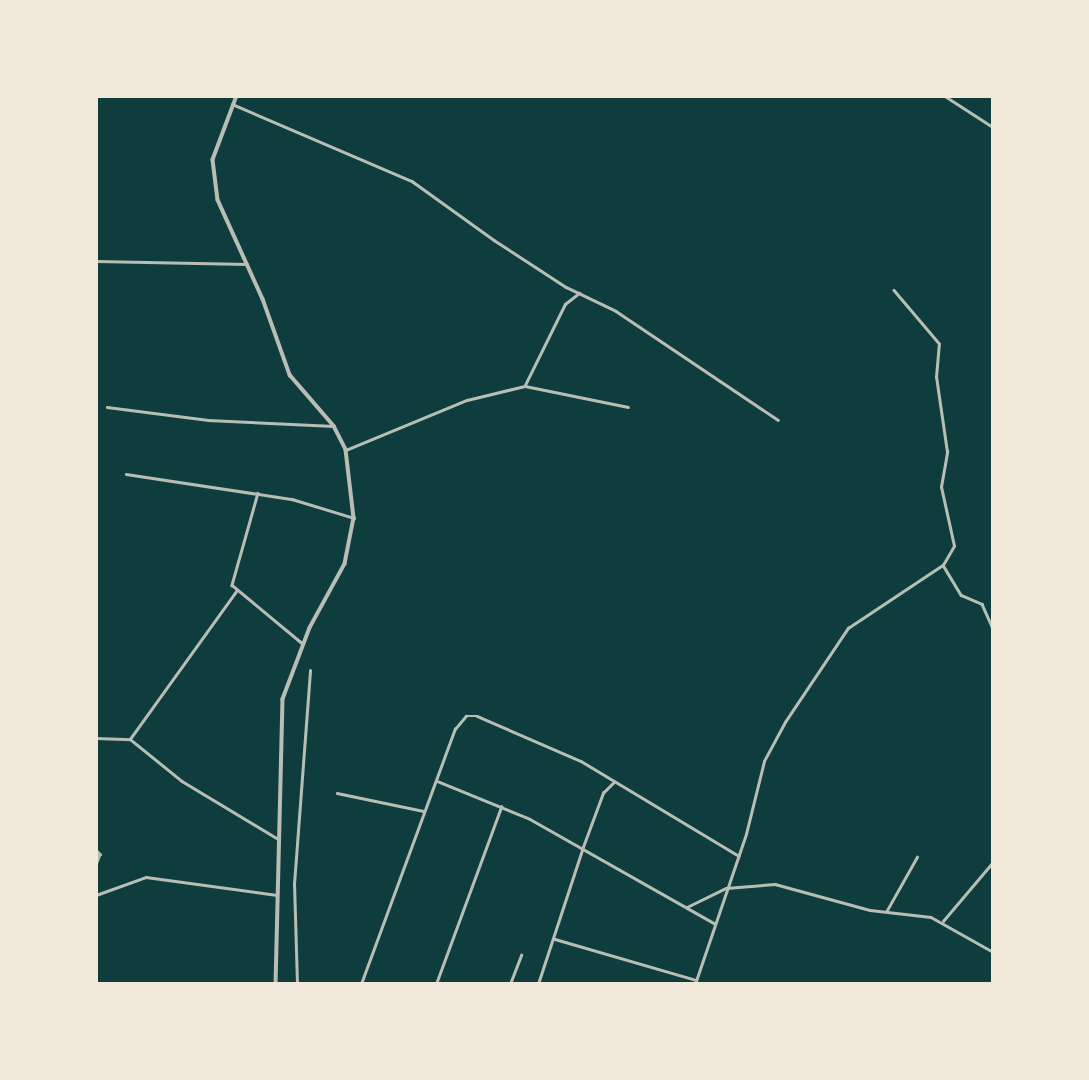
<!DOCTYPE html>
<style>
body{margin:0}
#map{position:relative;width:1089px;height:1080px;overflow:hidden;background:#0f3d3e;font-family:"Public Sans",sans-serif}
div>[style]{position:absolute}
.minor>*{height:2.5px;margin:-1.25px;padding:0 1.25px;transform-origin:1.25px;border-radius:1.25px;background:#b8beb3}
.tertiary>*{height:3.5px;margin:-1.75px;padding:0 1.75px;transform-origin:1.75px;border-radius:1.75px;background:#b8beb3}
span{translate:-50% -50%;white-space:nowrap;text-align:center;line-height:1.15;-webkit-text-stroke:6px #f1e9da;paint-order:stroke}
.frame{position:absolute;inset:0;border:98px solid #f1e9da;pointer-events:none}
</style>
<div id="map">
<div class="minor">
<i style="left:945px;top:96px;width:57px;rotate:32.9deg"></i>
<i style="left:232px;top:104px;width:196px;rotate:23.2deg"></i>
<i style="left:412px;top:181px;width:101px;rotate:35.7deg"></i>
<i style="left:494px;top:240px;width:86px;rotate:33.1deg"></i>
<i style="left:566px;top:287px;width:55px;rotate:25.6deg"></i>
<i style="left:616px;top:311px;width:195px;rotate:33.9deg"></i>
<i style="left:96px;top:261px;width:151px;rotate:1.1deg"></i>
<i style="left:525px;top:385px;width:90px;rotate:-63.7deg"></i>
<i style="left:565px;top:304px;width:18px;rotate:-38deg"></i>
<i style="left:107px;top:407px;width:102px;rotate:7.3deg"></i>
<i style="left:208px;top:420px;width:126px;rotate:2.7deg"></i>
<i style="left:346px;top:450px;width:131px;rotate:-22.5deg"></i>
<i style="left:467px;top:400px;width:60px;rotate:-13.6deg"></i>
<i style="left:525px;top:386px;width:105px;rotate:11.5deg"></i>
<i style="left:126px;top:474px;width:168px;rotate:8.6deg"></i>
<i style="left:292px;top:499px;width:65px;rotate:17deg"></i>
<i style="left:258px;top:493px;width:96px;rotate:105.8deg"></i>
<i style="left:232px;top:585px;width:92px;rotate:39.7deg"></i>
<i style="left:943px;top:565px;width:35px;rotate:59deg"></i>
<i style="left:961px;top:595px;width:23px;rotate:23deg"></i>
<i style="left:982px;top:604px;width:27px;rotate:66deg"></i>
<i style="left:96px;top:738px;width:34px;rotate:2deg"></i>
<i style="left:130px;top:739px;width:183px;rotate:-54.3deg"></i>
<i style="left:130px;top:739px;width:67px;rotate:38.9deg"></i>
<i style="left:182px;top:781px;width:112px;rotate:31.1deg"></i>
<i style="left:437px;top:781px;width:100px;rotate:22.2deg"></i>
<i style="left:530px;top:819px;width:211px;rotate:29.5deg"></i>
<i style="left:337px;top:793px;width:88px;rotate:11.8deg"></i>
<i style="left:96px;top:850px;width:6px;rotate:45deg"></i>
<i style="left:100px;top:854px;width:12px;rotate:110deg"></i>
<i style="left:96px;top:895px;width:53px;rotate:-19.8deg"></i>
<i style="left:146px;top:877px;width:132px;rotate:7.8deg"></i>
<i style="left:687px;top:907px;width:43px;rotate:-26deg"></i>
<i style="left:726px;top:888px;width:49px;rotate:-4.7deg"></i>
<i style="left:775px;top:884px;width:98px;rotate:15.3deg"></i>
<i style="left:870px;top:910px;width:61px;rotate:6.5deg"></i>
<i style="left:931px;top:917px;width:71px;rotate:29.4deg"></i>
<i style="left:886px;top:912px;width:63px;rotate:-60.6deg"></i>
<i style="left:943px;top:921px;width:77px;rotate:-49.7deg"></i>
<i style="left:555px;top:939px;width:147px;rotate:16.2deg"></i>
<i style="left:297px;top:984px;width:100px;rotate:-91.7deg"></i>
<i style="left:294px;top:884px;width:214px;rotate:-85.7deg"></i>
<i style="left:361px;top:984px;width:272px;rotate:-69.8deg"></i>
<i style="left:455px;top:729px;width:17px;rotate:-50deg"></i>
<i style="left:466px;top:716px;width:11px"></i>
<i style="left:477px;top:716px;width:113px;rotate:23.4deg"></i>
<i style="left:581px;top:761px;width:184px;rotate:31deg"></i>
<i style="left:436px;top:984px;width:189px;rotate:-69.8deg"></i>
<i style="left:510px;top:984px;width:31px;rotate:-69deg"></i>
<i style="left:538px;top:984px;width:144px;rotate:-71.8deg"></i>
<i style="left:583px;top:847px;width:58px;rotate:-69.7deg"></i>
<i style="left:603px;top:793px;width:16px;rotate:-45deg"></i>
<i style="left:695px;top:984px;width:158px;rotate:-71.2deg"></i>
<i style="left:746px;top:834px;width:75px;rotate:-76.1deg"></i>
<i style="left:764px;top:761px;width:44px;rotate:-61.7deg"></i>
<i style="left:785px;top:722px;width:113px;rotate:-56.2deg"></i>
<i style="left:848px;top:628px;width:114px;rotate:-33.6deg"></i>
<i style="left:943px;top:565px;width:22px;rotate:-60deg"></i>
<i style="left:954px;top:546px;width:60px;rotate:-102.4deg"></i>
<i style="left:941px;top:487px;width:36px;rotate:-80deg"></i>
<i style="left:947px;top:452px;width:76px;rotate:-98.3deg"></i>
<i style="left:936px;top:377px;width:33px;rotate:-85deg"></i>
<i style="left:939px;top:344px;width:70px;rotate:-130.3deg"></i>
</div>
<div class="tertiary">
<i style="left:237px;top:96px;width:68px;rotate:110.6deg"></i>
<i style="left:213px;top:160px;width:40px;rotate:82.9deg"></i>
<i style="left:218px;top:200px;width:109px;rotate:65.6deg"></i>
<i style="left:263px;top:299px;width:81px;rotate:70.4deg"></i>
<i style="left:290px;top:375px;width:67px;rotate:49.2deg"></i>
<i style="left:334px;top:426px;width:27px;rotate:63deg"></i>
<i style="left:346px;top:450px;width:68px;rotate:83.3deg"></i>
<i style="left:354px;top:518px;width:47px;rotate:101.1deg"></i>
<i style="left:345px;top:564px;width:73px;rotate:118.7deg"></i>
<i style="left:310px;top:628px;width:76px;rotate:110.8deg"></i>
<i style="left:283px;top:699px;width:285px;rotate:91.4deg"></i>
</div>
<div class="frame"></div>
</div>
